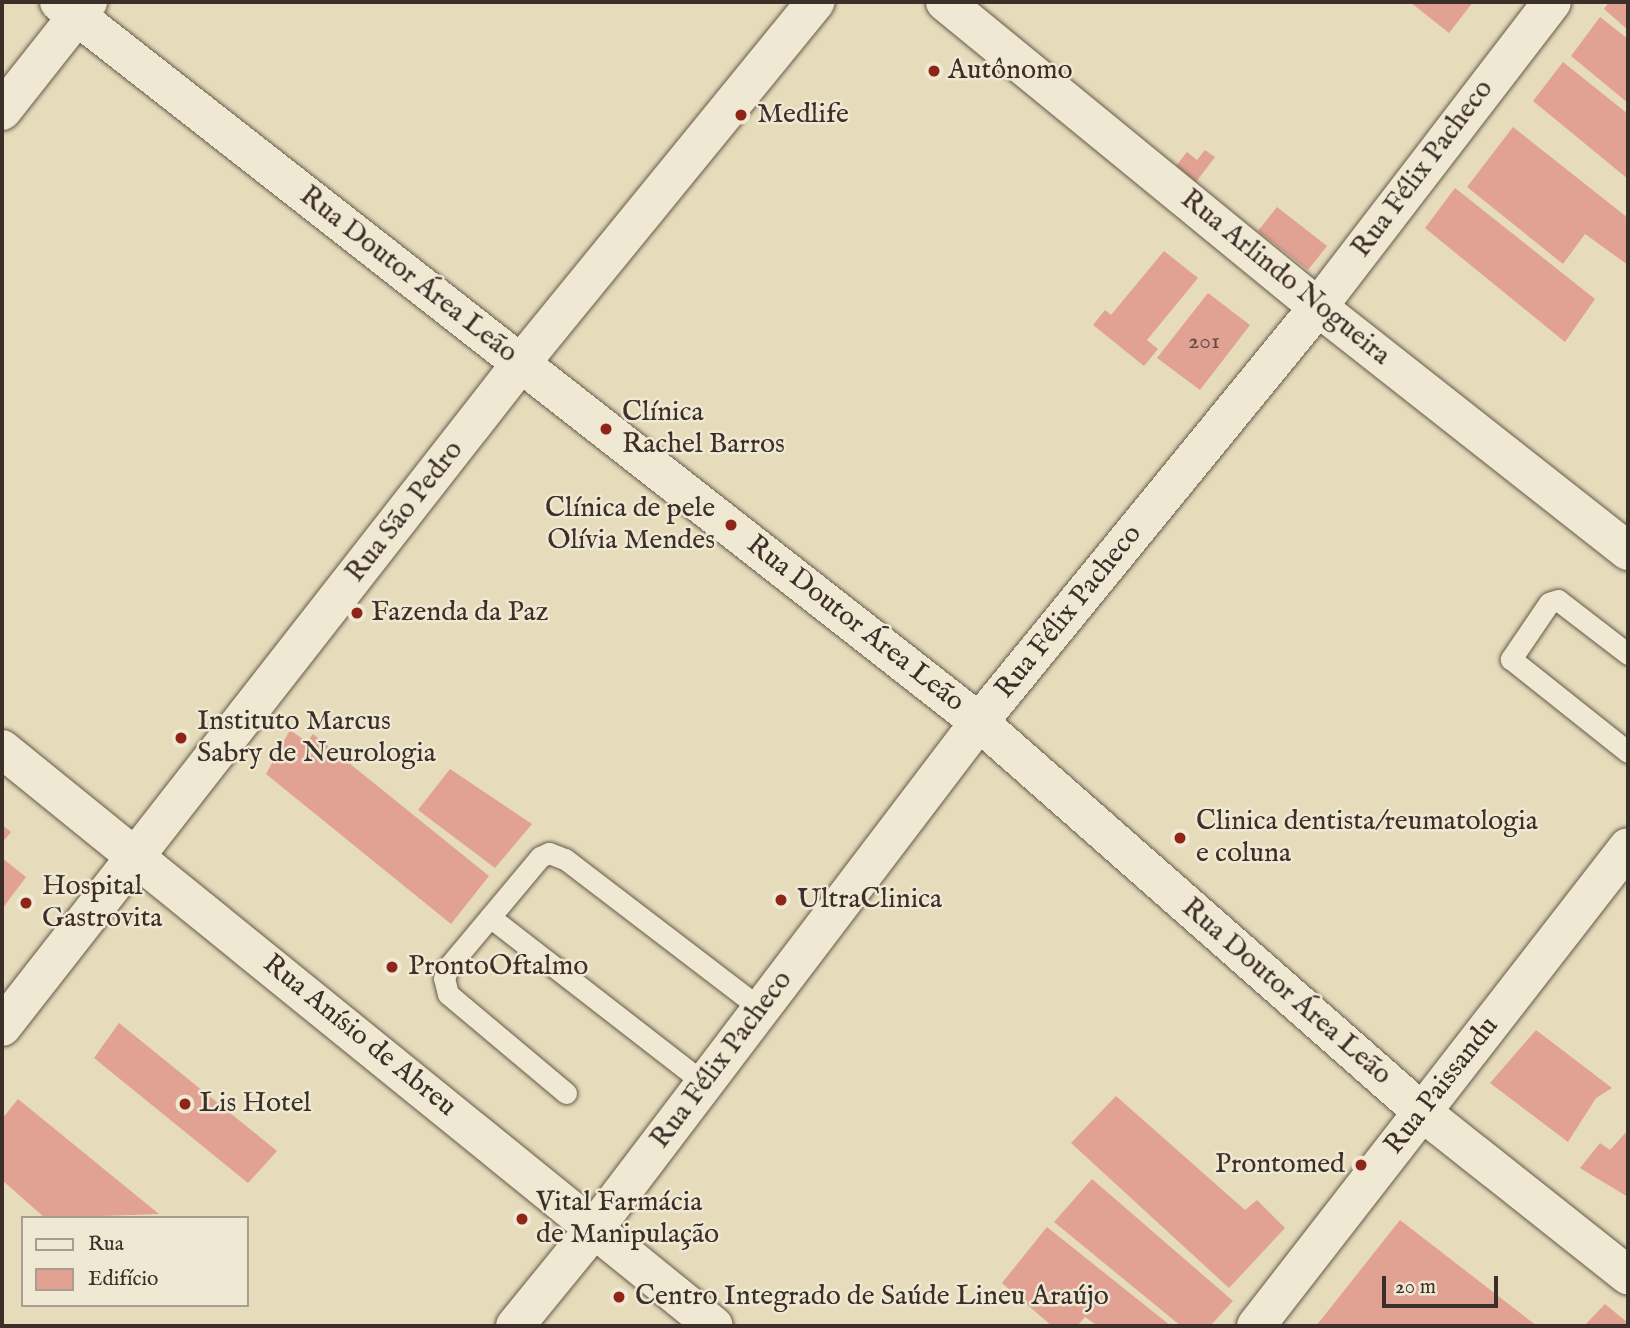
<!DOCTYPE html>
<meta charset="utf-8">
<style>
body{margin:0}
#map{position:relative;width:1630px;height:1328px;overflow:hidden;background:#e6dbba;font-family:"IM FELL English",serif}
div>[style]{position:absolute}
.building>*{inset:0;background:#e1a294}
.roads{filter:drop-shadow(0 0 2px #665a4d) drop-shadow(0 0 2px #665a4d)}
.service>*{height:21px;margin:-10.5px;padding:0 10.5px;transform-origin:10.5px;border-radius:10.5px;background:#efe8d2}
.minor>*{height:38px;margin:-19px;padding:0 19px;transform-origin:19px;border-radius:19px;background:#efe8d2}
.tertiary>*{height:38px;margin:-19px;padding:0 19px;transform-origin:19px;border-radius:19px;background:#efe8d2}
.dots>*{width:19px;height:19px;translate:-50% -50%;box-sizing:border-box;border:4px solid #efe8d2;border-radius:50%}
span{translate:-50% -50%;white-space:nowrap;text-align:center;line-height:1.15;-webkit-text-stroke:5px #efe8d2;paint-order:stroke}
.number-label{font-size:24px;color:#654c44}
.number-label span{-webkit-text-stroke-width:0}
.poi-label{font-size:28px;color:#3c2f29}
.left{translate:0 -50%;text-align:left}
.right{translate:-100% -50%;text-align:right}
.street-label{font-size:28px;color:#3c2f29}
.frame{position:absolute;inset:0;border:4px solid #3c2f29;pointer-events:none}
.legend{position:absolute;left:21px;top:1216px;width:228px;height:91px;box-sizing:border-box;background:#efe8d2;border:2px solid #a79e8e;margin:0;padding:9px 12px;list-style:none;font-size:21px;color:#3c2f29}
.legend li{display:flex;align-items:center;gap:14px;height:35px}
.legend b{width:35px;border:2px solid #a79e8e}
.scale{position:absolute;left:1382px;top:1276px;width:116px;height:32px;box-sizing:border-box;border:4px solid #3c2f29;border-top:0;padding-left:9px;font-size:21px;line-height:24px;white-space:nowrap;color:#3c2f29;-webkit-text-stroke:5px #efe8d2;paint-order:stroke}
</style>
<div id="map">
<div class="building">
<i style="clip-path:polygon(1410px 2px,1473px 2px,1449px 33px)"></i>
<i style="clip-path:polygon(1609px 2px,1628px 2px,1628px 30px,1604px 9px)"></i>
<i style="clip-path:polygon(1600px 17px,1628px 39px,1628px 103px,1571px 56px)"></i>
<i style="clip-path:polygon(1563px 62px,1628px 114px,1628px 179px,1533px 101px)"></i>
<i style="clip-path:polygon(1513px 127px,1628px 218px,1628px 265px,1585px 234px,1563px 264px,1467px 187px)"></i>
<i style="clip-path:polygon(1205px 150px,1215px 157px,1196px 182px,1176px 166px,1187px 152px,1197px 160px)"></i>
<i style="clip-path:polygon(1455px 188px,1595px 299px,1565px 342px,1425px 228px)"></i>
<i style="clip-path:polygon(1277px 207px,1327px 246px,1308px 270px,1258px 231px)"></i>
<i style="clip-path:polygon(1164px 251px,1198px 278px,1147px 340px,1158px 349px,1144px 366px,1093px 325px,1105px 310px,1111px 315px)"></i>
<i style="clip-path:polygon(1208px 293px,1250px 325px,1200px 390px,1157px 358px)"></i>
<i style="clip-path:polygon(290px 730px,307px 742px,313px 734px,489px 876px,451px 924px,266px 774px)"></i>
<i style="clip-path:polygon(450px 769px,532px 824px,495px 868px,418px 810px)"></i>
<i style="clip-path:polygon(2px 825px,11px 832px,2px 843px)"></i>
<i style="clip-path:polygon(2px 858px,26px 877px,2px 909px)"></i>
<i style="clip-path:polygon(119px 1023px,277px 1151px,248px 1183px,94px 1058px)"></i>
<i style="clip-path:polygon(1536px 1030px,1612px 1088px,1596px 1098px,1568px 1142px,1490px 1083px)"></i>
<i style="clip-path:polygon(1116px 1096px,1245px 1210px,1257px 1200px,1285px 1228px,1229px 1288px,1071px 1143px)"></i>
<i style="clip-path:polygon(18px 1099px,159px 1214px,45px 1218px,2px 1180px,2px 1119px)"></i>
<i style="clip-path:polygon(1628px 1130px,1628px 1197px,1580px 1168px,1600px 1143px,1610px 1150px)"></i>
<i style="clip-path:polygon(1092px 1179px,1233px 1301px,1210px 1326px,1181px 1326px,1054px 1222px)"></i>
<i style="clip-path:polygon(1400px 1220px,1537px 1326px,1316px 1326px)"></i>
<i style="clip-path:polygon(1047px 1227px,1171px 1326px,1098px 1326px,1085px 1317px,1077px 1326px,1052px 1326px,1002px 1283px)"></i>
<i style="clip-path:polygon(1605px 1304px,1628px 1323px,1628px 1326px,1584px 1326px)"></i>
</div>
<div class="roads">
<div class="service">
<i style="left:1628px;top:654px;width:88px;rotate:-142.4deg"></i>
<i style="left:1558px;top:600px;width:9px;rotate:162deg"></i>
<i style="left:1549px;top:603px;width:68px;rotate:124.2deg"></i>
<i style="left:1511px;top:659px;width:149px;rotate:38.5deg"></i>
<i style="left:490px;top:917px;width:272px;rotate:37.8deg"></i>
<i style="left:566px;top:1093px;width:154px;rotate:-140deg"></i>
<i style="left:448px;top:994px;width:16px;rotate:-104deg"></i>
<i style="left:444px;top:978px;width:13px;rotate:-67deg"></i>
<i style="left:449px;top:966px;width:142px;rotate:-50.1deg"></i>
<i style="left:540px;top:857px;width:10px;rotate:-24deg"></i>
<i style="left:549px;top:853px;width:17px;rotate:21deg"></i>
<i style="left:565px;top:859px;width:247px;rotate:37.4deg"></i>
</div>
<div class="minor">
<i style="left:59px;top:2px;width:1168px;rotate:38.05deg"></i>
<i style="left:979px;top:722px;width:590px;rotate:41.36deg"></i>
<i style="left:1422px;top:1112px;width:263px;rotate:38.4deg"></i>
<i style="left:2px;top:749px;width:916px;rotate:39.02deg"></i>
<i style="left:515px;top:1326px;width:125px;rotate:-50.8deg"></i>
<i style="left:594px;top:1229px;width:637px;rotate:-52.79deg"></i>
<i style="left:979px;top:722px;width:536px;rotate:-50.76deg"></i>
<i style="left:1318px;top:307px;width:384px;rotate:-52.5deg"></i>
<i style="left:1256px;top:1326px;width:606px;rotate:-52.17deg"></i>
</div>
<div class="tertiary">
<i style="left:945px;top:2px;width:482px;rotate:39.3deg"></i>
<i style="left:1318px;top:307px;width:395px;rotate:38.2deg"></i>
<i style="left:2px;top:111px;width:139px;rotate:-51.7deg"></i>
<i style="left:2px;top:1027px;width:843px;rotate:-51.99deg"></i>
<i style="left:521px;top:363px;width:466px;rotate:-50.8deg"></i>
</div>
</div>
<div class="dots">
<i style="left:934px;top:71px;background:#8f2418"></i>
<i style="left:741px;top:115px;background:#8f2418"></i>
<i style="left:606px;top:429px;background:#8f2418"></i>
<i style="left:731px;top:525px;background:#8f2418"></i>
<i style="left:357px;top:613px;background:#8f2418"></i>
<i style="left:181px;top:738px;background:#8f2418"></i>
<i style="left:1180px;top:838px;background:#8f2418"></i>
<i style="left:781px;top:900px;background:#8f2418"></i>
<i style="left:26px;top:903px;background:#8f2418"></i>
<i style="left:392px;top:967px;background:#8f2418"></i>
<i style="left:185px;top:1104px;background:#8f2418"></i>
<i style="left:1361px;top:1165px;background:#8f2418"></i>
<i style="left:522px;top:1219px;background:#8f2418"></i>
<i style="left:619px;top:1297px;background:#8f2418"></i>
</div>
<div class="number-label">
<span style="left:1204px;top:342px">201</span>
</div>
<div class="poi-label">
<span class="left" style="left:948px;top:71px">Autônomo</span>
<span class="left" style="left:757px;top:115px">Medlife</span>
<span class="left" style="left:622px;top:429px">Clínica<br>Rachel Barros</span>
<span class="right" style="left:715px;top:525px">Clínica de pele<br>Olívia Mendes</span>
<span class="left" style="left:371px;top:613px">Fazenda da Paz</span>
<span class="left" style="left:197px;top:738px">Instituto Marcus<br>Sabry de Neurologia</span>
<span class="left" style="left:1196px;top:838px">Clinica dentista/reumatologia<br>e coluna</span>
<span class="left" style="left:42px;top:903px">Hospital<br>Gastrovita</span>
<span class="left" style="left:797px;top:900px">UltraClinica</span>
<span class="left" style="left:408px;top:967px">ProntoOftalmo</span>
<span class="left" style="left:199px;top:1104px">Lis Hotel</span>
<span class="right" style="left:1345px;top:1165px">Prontomed</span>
<span class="left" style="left:536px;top:1219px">Vital Farmácia<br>de Manipulação</span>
<span class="left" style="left:635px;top:1297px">Centro Integrado de Saúde Lineu Araújo</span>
</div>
<div class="street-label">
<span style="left:1423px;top:169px;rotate:-53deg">Rua Félix Pacheco</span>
<span style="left:408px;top:275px;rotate:38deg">Rua Doutor Área Leão</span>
<span style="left:1285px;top:278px;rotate:39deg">Rua Arlindo Nogueira</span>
<span style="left:405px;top:512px;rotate:-52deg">Rua São Pedro</span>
<span style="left:1069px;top:612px;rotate:-51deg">Rua Félix Pacheco</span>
<span style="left:855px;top:624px;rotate:38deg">Rua Doutor Área Leão</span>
<span style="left:1286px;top:992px;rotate:41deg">Rua Doutor Área Leão</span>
<span style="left:359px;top:1036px;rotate:39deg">Rua Anísio de Abreu</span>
<span style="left:722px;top:1060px;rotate:-53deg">Rua Félix Pacheco</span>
<span style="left:1442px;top:1086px;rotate:-52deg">Rua Paissandu</span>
</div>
<div class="frame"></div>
<ul class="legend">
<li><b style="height:9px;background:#efe8d2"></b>Rua</li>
<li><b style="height:19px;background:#e1a294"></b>Edifício</li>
</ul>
<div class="scale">20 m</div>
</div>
